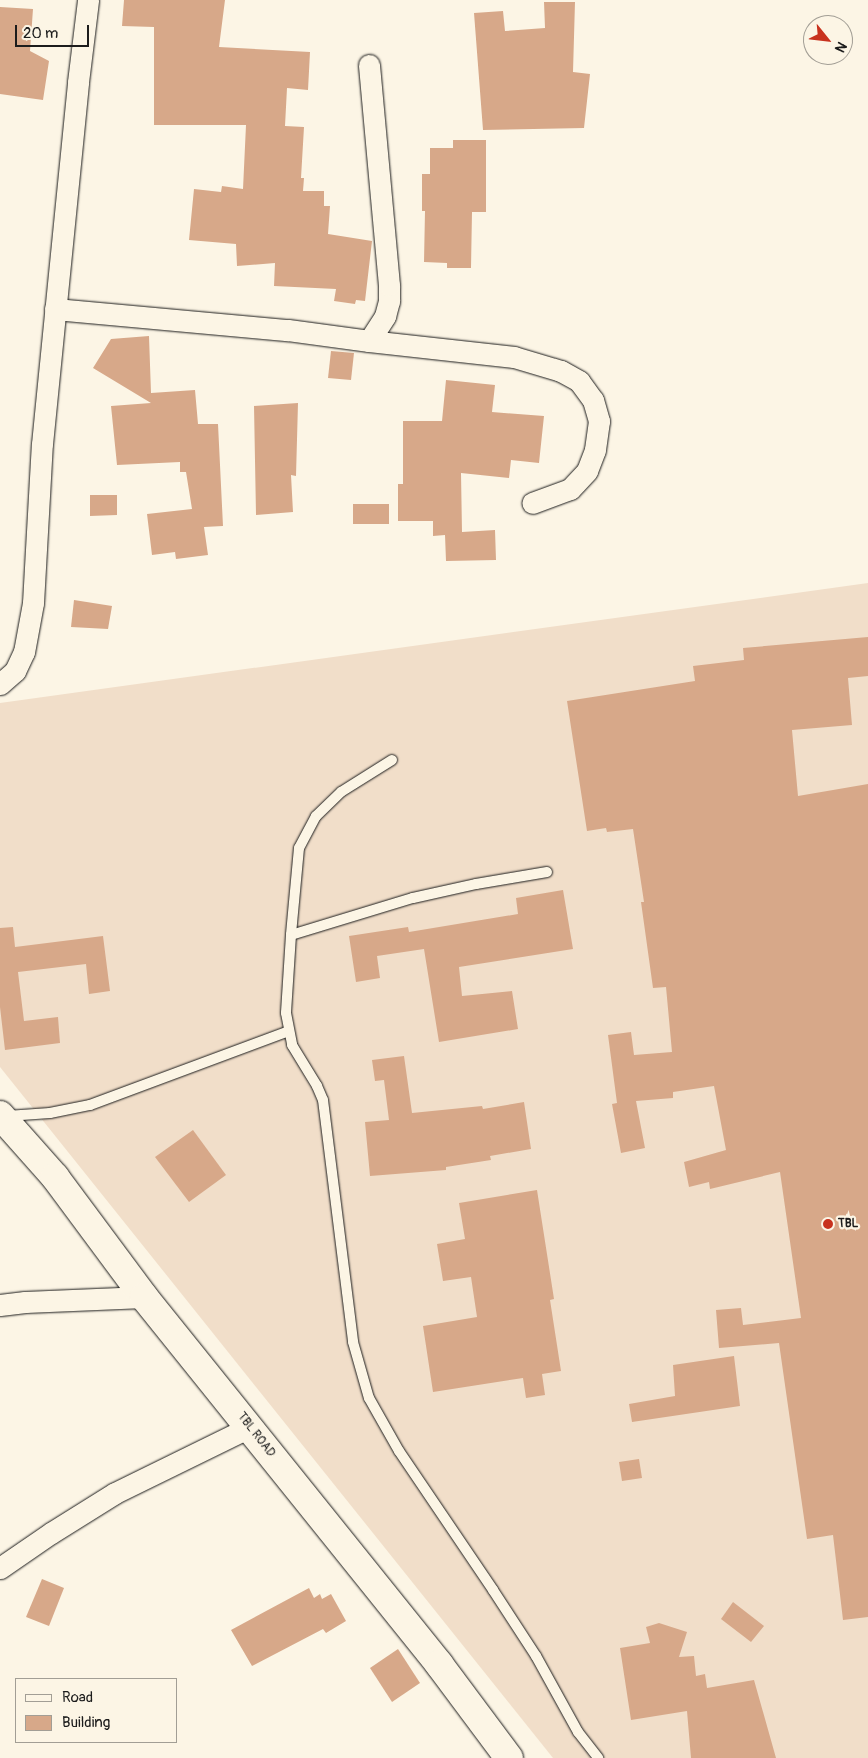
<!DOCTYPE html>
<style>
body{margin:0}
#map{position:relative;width:868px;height:1758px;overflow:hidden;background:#fcf5e5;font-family:Pangolin,sans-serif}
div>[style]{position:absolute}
.built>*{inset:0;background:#f1dec9}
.building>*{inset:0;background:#d7a889}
.roads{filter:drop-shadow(0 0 1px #1c1c1c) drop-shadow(0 0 1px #1c1c1c)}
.lane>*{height:10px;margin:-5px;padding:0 5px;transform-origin:5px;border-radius:5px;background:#fcf5e5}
.street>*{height:21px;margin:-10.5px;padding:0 10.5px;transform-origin:10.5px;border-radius:10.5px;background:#fcf5e5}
.secondary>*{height:28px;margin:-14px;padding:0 14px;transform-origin:14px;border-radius:14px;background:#fcf5e5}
.dots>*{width:14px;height:14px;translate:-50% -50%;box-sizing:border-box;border:2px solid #fcf5e5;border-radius:50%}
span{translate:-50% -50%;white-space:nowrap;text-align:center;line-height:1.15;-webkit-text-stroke:4.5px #fcf5e5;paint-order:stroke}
.poi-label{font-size:12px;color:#1c1c1c;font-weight:700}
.left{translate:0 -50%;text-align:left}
.street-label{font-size:12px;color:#1c1c1c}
.legend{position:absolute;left:15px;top:1678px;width:162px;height:65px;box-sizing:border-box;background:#fcf5e5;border:1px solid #a29e95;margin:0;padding:6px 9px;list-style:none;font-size:15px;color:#1c1c1c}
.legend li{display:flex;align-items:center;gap:10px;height:25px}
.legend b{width:25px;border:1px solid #a29e95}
.north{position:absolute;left:803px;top:15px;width:50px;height:50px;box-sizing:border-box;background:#fcf5e5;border:1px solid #a29e95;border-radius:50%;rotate:119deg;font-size:14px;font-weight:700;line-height:20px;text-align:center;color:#1c1c1c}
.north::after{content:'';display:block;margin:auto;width:18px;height:22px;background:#c8321e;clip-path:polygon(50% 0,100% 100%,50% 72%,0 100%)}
.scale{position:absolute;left:15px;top:25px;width:74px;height:22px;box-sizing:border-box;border:2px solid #1c1c1c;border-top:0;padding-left:6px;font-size:15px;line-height:18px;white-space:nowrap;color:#1c1c1c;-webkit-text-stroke:4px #fcf5e5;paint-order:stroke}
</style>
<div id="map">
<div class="built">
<i style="clip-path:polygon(868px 583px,868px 1758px,553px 1758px,0 1067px,0 703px)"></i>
</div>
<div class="building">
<i style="clip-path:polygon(124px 0,225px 0,219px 47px,310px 52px,308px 90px,287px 88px,285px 126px,304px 127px,301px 178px,304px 178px,303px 191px,324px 191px,324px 206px,330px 206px,328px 234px,372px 241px,365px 301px,356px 300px,355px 304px,334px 301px,336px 289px,274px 286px,275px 263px,237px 266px,236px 244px,189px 240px,194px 189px,221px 192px,222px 186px,243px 189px,246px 125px,154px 125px,154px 27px,122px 26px)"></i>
<i style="clip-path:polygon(544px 2px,575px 2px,573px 72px,590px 74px,584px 128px,483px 130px,474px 13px,503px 11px,505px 31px,545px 28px)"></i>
<i style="clip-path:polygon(0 7px,33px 9px,30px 51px,49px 61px,43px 100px,0 94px)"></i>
<i style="clip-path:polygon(453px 140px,486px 140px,486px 212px,472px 212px,471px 268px,447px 268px,447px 263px,424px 262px,425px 211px,422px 211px,422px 174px,430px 174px,430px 148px,453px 148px)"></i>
<i style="clip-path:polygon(149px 336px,151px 393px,195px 390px,198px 424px,218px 424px,223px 526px,204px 527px,208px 555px,176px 559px,175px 552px,152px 555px,147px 514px,192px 509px,186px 472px,180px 472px,180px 462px,117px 465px,111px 406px,151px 403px,93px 368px,111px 339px)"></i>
<i style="clip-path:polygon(331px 351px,354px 353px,351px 380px,328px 378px)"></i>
<i style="clip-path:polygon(446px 380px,495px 385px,492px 412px,544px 416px,539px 463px,511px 460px,509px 478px,461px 473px,462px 532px,495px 530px,496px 560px,446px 561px,445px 535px,433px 536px,433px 521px,398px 521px,398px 484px,403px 484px,403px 421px,442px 421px)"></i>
<i style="clip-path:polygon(298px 403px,296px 476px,291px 475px,293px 512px,256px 515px,254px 406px)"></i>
<i style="clip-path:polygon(90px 495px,117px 495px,117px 515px,90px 516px)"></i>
<i style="clip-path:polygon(353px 504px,389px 504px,389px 524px,353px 524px)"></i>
<i style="clip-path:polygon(74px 600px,112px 606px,108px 629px,71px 627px)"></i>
<i style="clip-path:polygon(868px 637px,868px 676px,848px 678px,852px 725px,792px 730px,798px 796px,868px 784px,868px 1617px,843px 1620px,833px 1535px,807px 1539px,779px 1343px,719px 1348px,716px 1310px,741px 1308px,743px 1325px,801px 1318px,780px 1172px,710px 1189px,709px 1182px,689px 1187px,684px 1162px,726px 1150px,714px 1086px,673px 1092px,673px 1098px,636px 1101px,645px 1148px,621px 1153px,612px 1104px,617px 1103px,608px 1035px,631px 1032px,634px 1055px,672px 1052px,666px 987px,653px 988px,641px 902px,644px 902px,633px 829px,607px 832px,606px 828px,587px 831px,567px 701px,695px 681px,693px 666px,744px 660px,743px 648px)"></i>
<i style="clip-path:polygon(563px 890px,573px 949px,459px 967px,462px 996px,512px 991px,518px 1029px,439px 1042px,424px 949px,377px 956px,380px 978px,356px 982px,349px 936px,408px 927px,409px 932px,518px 914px,516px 898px)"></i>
<i style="clip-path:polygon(13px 927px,15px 947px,103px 936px,110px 991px,89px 994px,86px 964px,18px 972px,24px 1021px,58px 1017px,60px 1043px,5px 1050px,0 1007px,0 928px)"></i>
<i style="clip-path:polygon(404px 1056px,412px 1113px,482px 1106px,483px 1109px,524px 1102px,531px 1149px,490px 1156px,491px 1160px,446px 1167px,446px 1170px,370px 1176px,365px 1122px,389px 1120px,384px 1080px,375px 1081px,372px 1060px)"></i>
<i style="clip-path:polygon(193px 1130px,226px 1175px,189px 1202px,155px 1157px)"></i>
<i style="clip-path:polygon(537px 1190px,554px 1299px,550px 1300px,561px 1371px,542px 1374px,545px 1395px,526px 1398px,523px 1378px,433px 1392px,423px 1326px,477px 1317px,471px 1277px,443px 1281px,437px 1244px,465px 1239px,459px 1203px)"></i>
<i style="clip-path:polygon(734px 1356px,740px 1406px,632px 1422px,629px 1404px,675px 1396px,673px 1365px)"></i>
<i style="clip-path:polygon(639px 1459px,642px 1478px,622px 1481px,619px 1462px)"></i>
<i style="clip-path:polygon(42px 1579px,64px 1588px,49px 1626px,26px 1617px)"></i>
<i style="clip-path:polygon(309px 1588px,314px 1598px,320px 1594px,322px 1599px,331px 1594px,346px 1621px,326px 1633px,323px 1629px,252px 1666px,231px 1630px)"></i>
<i style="clip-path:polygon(733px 1602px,764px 1626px,751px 1642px,721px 1619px)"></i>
<i style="clip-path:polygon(659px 1623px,687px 1632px,679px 1657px,694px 1656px,696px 1676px,705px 1674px,707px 1688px,754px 1680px,776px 1758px,691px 1758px,687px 1711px,631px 1720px,620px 1648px,650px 1643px,646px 1627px)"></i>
<i style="clip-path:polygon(398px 1649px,420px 1683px,392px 1702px,370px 1668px)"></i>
</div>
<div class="roads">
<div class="lane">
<i style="left:392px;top:760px;width:60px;rotate:147.9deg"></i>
<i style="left:341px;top:792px;width:35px;rotate:136deg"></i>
<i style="left:316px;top:816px;width:36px;rotate:118deg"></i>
<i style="left:299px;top:848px;width:87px;rotate:95.3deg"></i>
<i style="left:291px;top:935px;width:78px;rotate:93.7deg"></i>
<i style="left:286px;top:1013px;width:33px;rotate:79deg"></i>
<i style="left:292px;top:1045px;width:48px;rotate:58.6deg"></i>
<i style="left:317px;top:1086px;width:15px;rotate:67deg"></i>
<i style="left:323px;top:1100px;width:244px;rotate:82.9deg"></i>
<i style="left:353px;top:1342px;width:58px;rotate:74.1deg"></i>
<i style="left:369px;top:1398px;width:61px;rotate:60.5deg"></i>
<i style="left:399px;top:1451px;width:168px;rotate:55.9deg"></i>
<i style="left:493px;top:1590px;width:79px;rotate:56.9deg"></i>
<i style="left:536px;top:1656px;width:87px;rotate:61.1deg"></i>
<i style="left:578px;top:1732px;width:33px;rotate:52deg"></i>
<i style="left:291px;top:935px;width:127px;rotate:-16.9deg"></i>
<i style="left:413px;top:898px;width:65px;rotate:-12.5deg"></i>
<i style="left:476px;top:884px;width:72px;rotate:-9.6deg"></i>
<i style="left:7px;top:1116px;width:43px;rotate:-4deg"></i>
<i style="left:50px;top:1113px;width:41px;rotate:-11.3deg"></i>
<i style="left:90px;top:1105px;width:212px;rotate:-20.4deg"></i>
</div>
<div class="street">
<i style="left:55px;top:309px;width:234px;rotate:5.2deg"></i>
<i style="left:288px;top:330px;width:82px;rotate:7.7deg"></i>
<i style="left:369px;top:341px;width:146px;rotate:6.3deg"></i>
<i style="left:514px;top:357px;width:49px;rotate:16.6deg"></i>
<i style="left:561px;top:371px;width:21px;rotate:29deg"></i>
<i style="left:579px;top:381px;width:24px;rotate:54deg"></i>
<i style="left:593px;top:400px;width:22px;rotate:74deg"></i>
<i style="left:599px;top:421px;width:29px;rotate:98deg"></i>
<i style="left:595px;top:450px;width:22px;rotate:111deg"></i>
<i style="left:587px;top:471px;width:25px;rotate:133deg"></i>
<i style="left:570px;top:489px;width:40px;rotate:159.8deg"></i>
<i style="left:369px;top:341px;width:30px;rotate:-57deg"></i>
<i style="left:385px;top:316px;width:16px;rotate:-75deg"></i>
<i style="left:389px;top:301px;width:16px;rotate:-90deg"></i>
<i style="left:389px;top:285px;width:221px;rotate:-95.2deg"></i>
<i style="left:0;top:684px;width:20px;rotate:-41deg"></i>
<i style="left:15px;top:671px;width:21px;rotate:-65deg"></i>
<i style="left:24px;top:652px;width:50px;rotate:-79.6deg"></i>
<i style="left:33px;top:603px;width:159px;rotate:-86.8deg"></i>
<i style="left:42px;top:444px;width:364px;rotate:-84.3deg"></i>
<i style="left:78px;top:82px;width:83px;rotate:-83deg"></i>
<i style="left:0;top:1305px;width:25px;rotate:-7deg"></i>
<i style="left:25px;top:1302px;width:119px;rotate:-2.4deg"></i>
<i style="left:0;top:1568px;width:62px;rotate:-34.5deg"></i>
<i style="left:51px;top:1533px;width:75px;rotate:-32deg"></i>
<i style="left:115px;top:1493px;width:150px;rotate:-26.1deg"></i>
</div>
<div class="secondary">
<i style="left:0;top:1115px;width:83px;rotate:48.4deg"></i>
<i style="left:55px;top:1177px;width:149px;rotate:53.4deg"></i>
<i style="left:144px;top:1297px;width:471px;rotate:51.2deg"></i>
<i style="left:439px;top:1664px;width:117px;rotate:53.3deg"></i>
</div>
</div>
<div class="dots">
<i style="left:828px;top:1224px;background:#c8321e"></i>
</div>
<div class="poi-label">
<span class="left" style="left:838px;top:1224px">TBL</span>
</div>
<div class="street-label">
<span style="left:256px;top:1435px;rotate:52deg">TBL ROAD</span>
</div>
<ul class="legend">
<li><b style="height:6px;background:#fcf5e5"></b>Road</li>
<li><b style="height:14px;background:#d7a889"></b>Building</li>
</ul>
<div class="north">N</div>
<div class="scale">20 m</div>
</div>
